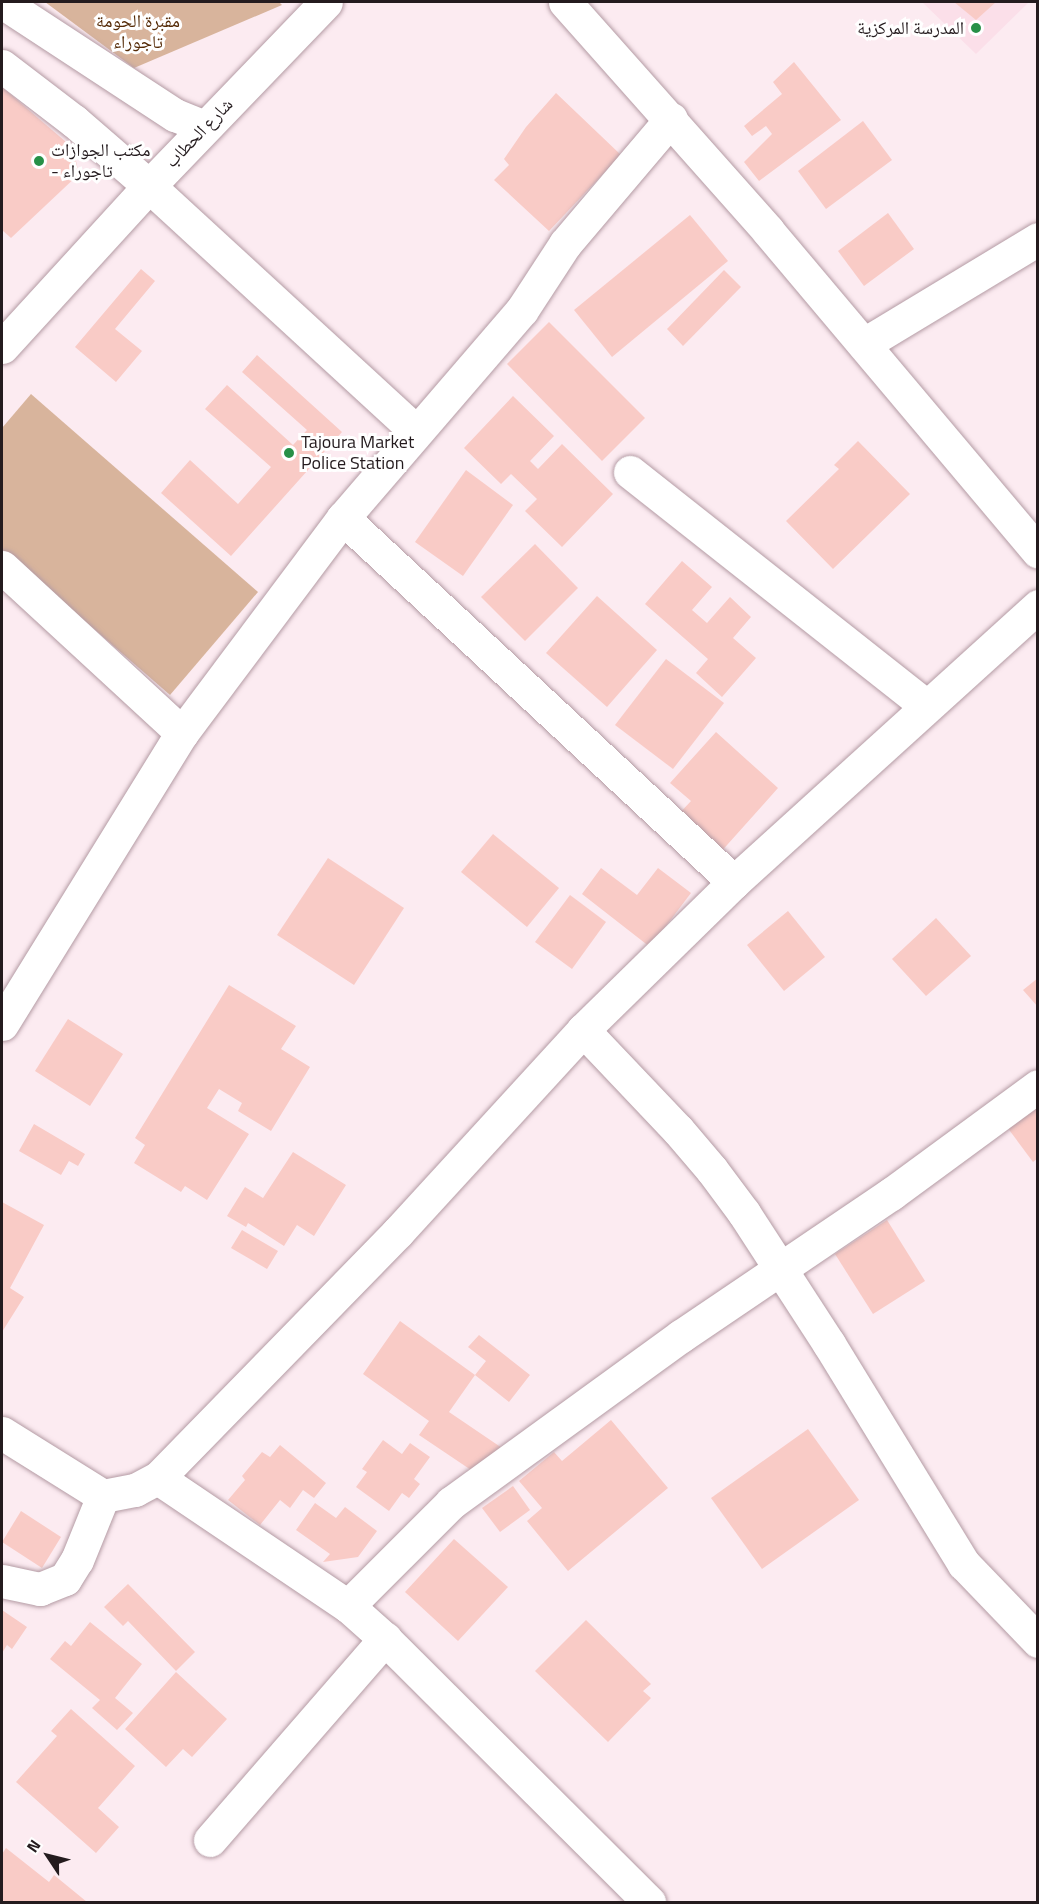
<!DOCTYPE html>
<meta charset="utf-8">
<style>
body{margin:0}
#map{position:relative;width:1039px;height:1904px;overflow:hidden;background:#fcebf1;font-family:"Titillium Web","Noto Naskh Arabic",sans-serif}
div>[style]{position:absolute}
.built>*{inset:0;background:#fbdfe9}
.green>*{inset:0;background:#d8b49c}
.building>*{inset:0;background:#f9cbc6}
.roads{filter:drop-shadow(0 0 2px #b49ba4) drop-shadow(0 0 2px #b49ba4)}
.street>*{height:33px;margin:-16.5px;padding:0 16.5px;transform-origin:16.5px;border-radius:16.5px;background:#fff}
.secondary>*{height:33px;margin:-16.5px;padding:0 16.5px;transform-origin:16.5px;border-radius:16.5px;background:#fff}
.dots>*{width:16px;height:16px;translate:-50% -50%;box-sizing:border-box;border:3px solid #fff;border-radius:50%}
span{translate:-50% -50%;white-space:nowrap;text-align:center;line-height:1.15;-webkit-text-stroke:6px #fff;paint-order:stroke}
.park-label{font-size:18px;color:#552b07}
.poi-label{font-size:18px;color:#241b1e}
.right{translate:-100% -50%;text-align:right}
.left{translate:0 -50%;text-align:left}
.street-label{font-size:18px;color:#241b1e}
.frame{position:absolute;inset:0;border:3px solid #241b1e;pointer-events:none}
.north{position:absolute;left:18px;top:1826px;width:60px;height:60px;-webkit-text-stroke:4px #fff;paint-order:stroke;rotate:305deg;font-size:16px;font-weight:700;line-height:24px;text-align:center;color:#241b1e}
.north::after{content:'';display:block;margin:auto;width:21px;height:27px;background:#241b1e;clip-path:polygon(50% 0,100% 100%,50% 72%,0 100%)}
</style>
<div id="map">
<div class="built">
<i style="clip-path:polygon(922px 2px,1029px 2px,976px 54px)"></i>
</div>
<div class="green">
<i style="clip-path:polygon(45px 2px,279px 2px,282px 5px,134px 68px)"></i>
<i style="clip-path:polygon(31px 394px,258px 592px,170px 695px,2px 549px,2px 428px)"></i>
</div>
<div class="building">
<i style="clip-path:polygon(954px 2px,996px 2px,976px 20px)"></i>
<i style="clip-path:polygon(794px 62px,841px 120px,759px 181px,744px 162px,772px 134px,766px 126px,752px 136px,744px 126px,782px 94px,773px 82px)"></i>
<i style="clip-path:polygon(2px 87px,73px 148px,79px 174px,11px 238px,2px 230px)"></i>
<i style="clip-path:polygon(556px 93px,621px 155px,549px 231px,494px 180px,509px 165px,504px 159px,526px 127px)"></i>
<i style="clip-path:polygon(863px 121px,892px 160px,826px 209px,798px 171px)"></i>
<i style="clip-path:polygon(888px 213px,914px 249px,864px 286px,838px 251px)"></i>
<i style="clip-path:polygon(690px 215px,728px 261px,612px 357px,574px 310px)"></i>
<i style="clip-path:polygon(141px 269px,155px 281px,115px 329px,142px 351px,116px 382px,75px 347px)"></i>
<i style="clip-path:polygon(724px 270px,741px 287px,683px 346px,667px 329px)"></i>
<i style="clip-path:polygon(549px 322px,645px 418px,602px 461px,507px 364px)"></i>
<i style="clip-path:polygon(257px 355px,342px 432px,231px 556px,161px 493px,190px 460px,238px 504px,271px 467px,205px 409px,227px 385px,293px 445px,307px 430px,242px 372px)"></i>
<i style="clip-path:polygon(513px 396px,554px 436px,530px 461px,538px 469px,562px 444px,613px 494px,562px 547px,525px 511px,537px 499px,511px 474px,501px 484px,464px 448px)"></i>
<i style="clip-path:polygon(858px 441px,910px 494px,833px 569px,786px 521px,839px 469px,834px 465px)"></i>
<i style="clip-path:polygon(466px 470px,513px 505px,463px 576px,415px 542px)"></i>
<i style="clip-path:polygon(535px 544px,578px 588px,525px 641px,481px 597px)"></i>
<i style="clip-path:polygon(682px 561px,712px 587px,692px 610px,707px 623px,730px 597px,751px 617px,733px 638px,756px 658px,722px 697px,696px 673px,708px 659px,645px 604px)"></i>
<i style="clip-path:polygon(597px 596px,657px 650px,607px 707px,546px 653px)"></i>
<i style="clip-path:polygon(666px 659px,724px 703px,673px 769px,615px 725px)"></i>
<i style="clip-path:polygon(716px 732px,778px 788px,719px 854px,677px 816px,691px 801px,670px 783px)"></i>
<i style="clip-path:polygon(493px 834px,559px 888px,527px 927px,461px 872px)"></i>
<i style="clip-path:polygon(328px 858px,404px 908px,354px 985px,277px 935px)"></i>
<i style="clip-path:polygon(601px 868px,637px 895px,658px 868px,691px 893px,650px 947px,582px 894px)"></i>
<i style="clip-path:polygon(570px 895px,606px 922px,572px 969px,535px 942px)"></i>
<i style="clip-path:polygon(788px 911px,825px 957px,784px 991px,747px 945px)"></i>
<i style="clip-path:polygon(936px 918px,971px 956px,926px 996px,892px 959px)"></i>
<i style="clip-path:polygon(1038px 978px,1038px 1007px,1023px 990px)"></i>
<i style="clip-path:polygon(229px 985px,296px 1026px,281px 1049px,310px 1067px,271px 1131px,238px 1111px,242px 1103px,219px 1089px,207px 1108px,249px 1134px,207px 1200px,185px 1186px,181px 1192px,134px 1163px,145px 1145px,135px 1138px)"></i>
<i style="clip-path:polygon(68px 1019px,123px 1054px,90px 1106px,35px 1071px)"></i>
<i style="clip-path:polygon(1038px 1098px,1038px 1158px,1033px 1162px,1004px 1123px)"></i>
<i style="clip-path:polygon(34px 1124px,85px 1154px,78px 1166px,69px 1161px,61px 1175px,19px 1151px)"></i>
<i style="clip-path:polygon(293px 1152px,346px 1185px,314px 1236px,297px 1225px,284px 1246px,248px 1223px,246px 1227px,227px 1216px,245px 1187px,263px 1198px)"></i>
<i style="clip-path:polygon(2px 1202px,44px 1225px,10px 1288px,24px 1297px,2px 1332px)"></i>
<i style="clip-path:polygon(887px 1220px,925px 1281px,873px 1314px,835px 1254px)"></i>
<i style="clip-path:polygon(242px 1230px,278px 1251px,267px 1269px,231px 1248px)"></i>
<i style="clip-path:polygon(400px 1321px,475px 1375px,449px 1412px,505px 1450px,474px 1472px,419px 1435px,429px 1421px,363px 1374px)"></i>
<i style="clip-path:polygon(479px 1335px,530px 1375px,509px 1402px,475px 1375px,486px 1361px,468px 1347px)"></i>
<i style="clip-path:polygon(611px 1420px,668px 1488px,568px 1571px,527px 1521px,542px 1508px,519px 1481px,554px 1452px,562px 1461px)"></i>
<i style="clip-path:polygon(808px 1429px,859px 1500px,762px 1569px,711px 1498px)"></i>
<i style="clip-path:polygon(383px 1440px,402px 1454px,410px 1443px,430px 1457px,414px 1479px,420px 1484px,409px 1498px,402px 1493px,389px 1511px,356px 1487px,367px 1472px,362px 1469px)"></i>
<i style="clip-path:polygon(280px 1445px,326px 1483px,314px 1498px,303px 1490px,290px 1508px,280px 1500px,260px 1525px,228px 1500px,245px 1480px,242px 1476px,262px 1452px,270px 1457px)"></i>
<i style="clip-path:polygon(513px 1486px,530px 1510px,500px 1532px,482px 1508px)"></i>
<i style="clip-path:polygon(315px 1503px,336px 1518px,345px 1507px,377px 1531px,358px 1557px,323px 1562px,330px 1554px,296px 1530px)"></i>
<i style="clip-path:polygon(21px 1511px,61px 1537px,42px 1568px,2px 1542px)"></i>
<i style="clip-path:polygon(454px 1539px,508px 1587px,458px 1641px,405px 1592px)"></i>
<i style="clip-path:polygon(128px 1584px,195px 1652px,176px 1671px,128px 1621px,123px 1626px,104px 1607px)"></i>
<i style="clip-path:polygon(2px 1610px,27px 1627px,12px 1649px,7px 1645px,2px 1653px)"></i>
<i style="clip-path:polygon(586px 1620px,651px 1684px,643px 1691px,651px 1698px,608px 1742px,535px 1671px)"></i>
<i style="clip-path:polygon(90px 1622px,142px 1664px,115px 1698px,133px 1713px,117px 1730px,92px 1708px,100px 1700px,50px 1659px,65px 1641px,71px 1646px)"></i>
<i style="clip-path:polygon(176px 1672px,227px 1719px,192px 1757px,183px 1749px,166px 1767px,125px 1729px)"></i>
<i style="clip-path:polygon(71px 1709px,135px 1766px,98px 1808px,119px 1827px,96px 1853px,16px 1782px,57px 1736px,51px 1731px)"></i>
<i style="clip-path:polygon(6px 1848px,49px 1882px,54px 1875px,87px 1902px,2px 1902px,2px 1854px)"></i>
</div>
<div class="roads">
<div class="street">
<i style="left:149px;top:186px;width:362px;rotate:42.6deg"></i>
<i style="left:864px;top:344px;width:203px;rotate:-31.1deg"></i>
<i style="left:630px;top:472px;width:377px;rotate:38.3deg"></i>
<i style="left:343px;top:518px;width:534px;rotate:42.95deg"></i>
<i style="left:2px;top:567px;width:245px;rotate:42.7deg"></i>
<i style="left:2px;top:1024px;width:342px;rotate:-58.3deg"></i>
<i style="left:182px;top:733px;width:269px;rotate:-53.2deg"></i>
<i style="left:343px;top:518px;width:274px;rotate:-49.3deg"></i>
<i style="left:522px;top:310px;width:79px;rotate:-56.9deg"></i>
<i style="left:565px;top:244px;width:164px;rotate:-49.7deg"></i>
<i style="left:583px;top:1030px;width:138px;rotate:46.5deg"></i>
<i style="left:678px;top:1130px;width:52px;rotate:49.6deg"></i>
<i style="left:712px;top:1170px;width:54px;rotate:53.3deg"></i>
<i style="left:744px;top:1213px;width:156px;rotate:57deg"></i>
<i style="left:829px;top:1344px;width:258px;rotate:58.5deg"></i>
<i style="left:964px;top:1564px;width:107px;rotate:46.1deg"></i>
<i style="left:2px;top:1433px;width:119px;rotate:32deg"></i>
<i style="left:103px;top:1496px;width:33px;rotate:-11deg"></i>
<i style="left:135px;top:1490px;width:26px;rotate:-28deg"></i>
<i style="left:158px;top:1478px;width:344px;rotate:-45.7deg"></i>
<i style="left:398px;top:1232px;width:274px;rotate:-47.5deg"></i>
<i style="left:583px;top:1030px;width:211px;rotate:-44.4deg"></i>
<i style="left:734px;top:882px;width:411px;rotate:-42.2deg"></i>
<i style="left:158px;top:1478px;width:229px;rotate:34deg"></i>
<i style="left:348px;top:1606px;width:50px;rotate:41.7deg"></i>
<i style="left:385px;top:1639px;width:373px;rotate:44.9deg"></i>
<i style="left:2px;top:1581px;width:39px;rotate:12deg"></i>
<i style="left:40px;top:1589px;width:27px;rotate:-22deg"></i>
<i style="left:65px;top:1579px;width:22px;rotate:-58deg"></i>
<i style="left:77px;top:1560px;width:69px;rotate:-67.9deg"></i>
<i style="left:348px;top:1606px;width:146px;rotate:-45deg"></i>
<i style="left:451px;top:1503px;width:284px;rotate:-36deg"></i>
<i style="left:681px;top:1336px;width:254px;rotate:-34.1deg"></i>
<i style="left:891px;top:1194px;width:182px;rotate:-36.3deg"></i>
<i style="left:210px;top:1840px;width:267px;rotate:-49deg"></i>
</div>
<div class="secondary">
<i style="left:2px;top:2px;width:207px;rotate:33.2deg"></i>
<i style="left:175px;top:115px;width:32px;rotate:22deg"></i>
<i style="left:565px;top:2px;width:306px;rotate:48.4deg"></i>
<i style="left:768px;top:231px;width:419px;rotate:49.9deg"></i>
<i style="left:2px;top:66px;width:91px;rotate:37.4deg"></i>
<i style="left:74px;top:121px;width:99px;rotate:40.9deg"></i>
<i style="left:2px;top:347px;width:218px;rotate:-47.6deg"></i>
<i style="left:149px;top:186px;width:255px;rotate:-46.1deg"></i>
</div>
</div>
<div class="dots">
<i style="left:976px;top:28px;background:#279047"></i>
<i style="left:39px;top:161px;background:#279047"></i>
<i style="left:289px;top:453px;background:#279047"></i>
</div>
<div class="park-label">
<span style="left:138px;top:32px">مقبرة الحومة<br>تاجوراء</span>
</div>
<div class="poi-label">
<span class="right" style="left:964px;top:28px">المدرسة المركزية</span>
<span class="left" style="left:51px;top:161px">مكتب الجوازات<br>- تاجوراء</span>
<span class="left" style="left:301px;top:453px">Tajoura Market<br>Police Station</span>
</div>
<div class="street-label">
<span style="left:199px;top:133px;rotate:-46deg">شارع الحطاب</span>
</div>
<div class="frame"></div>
<div class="north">N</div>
</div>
